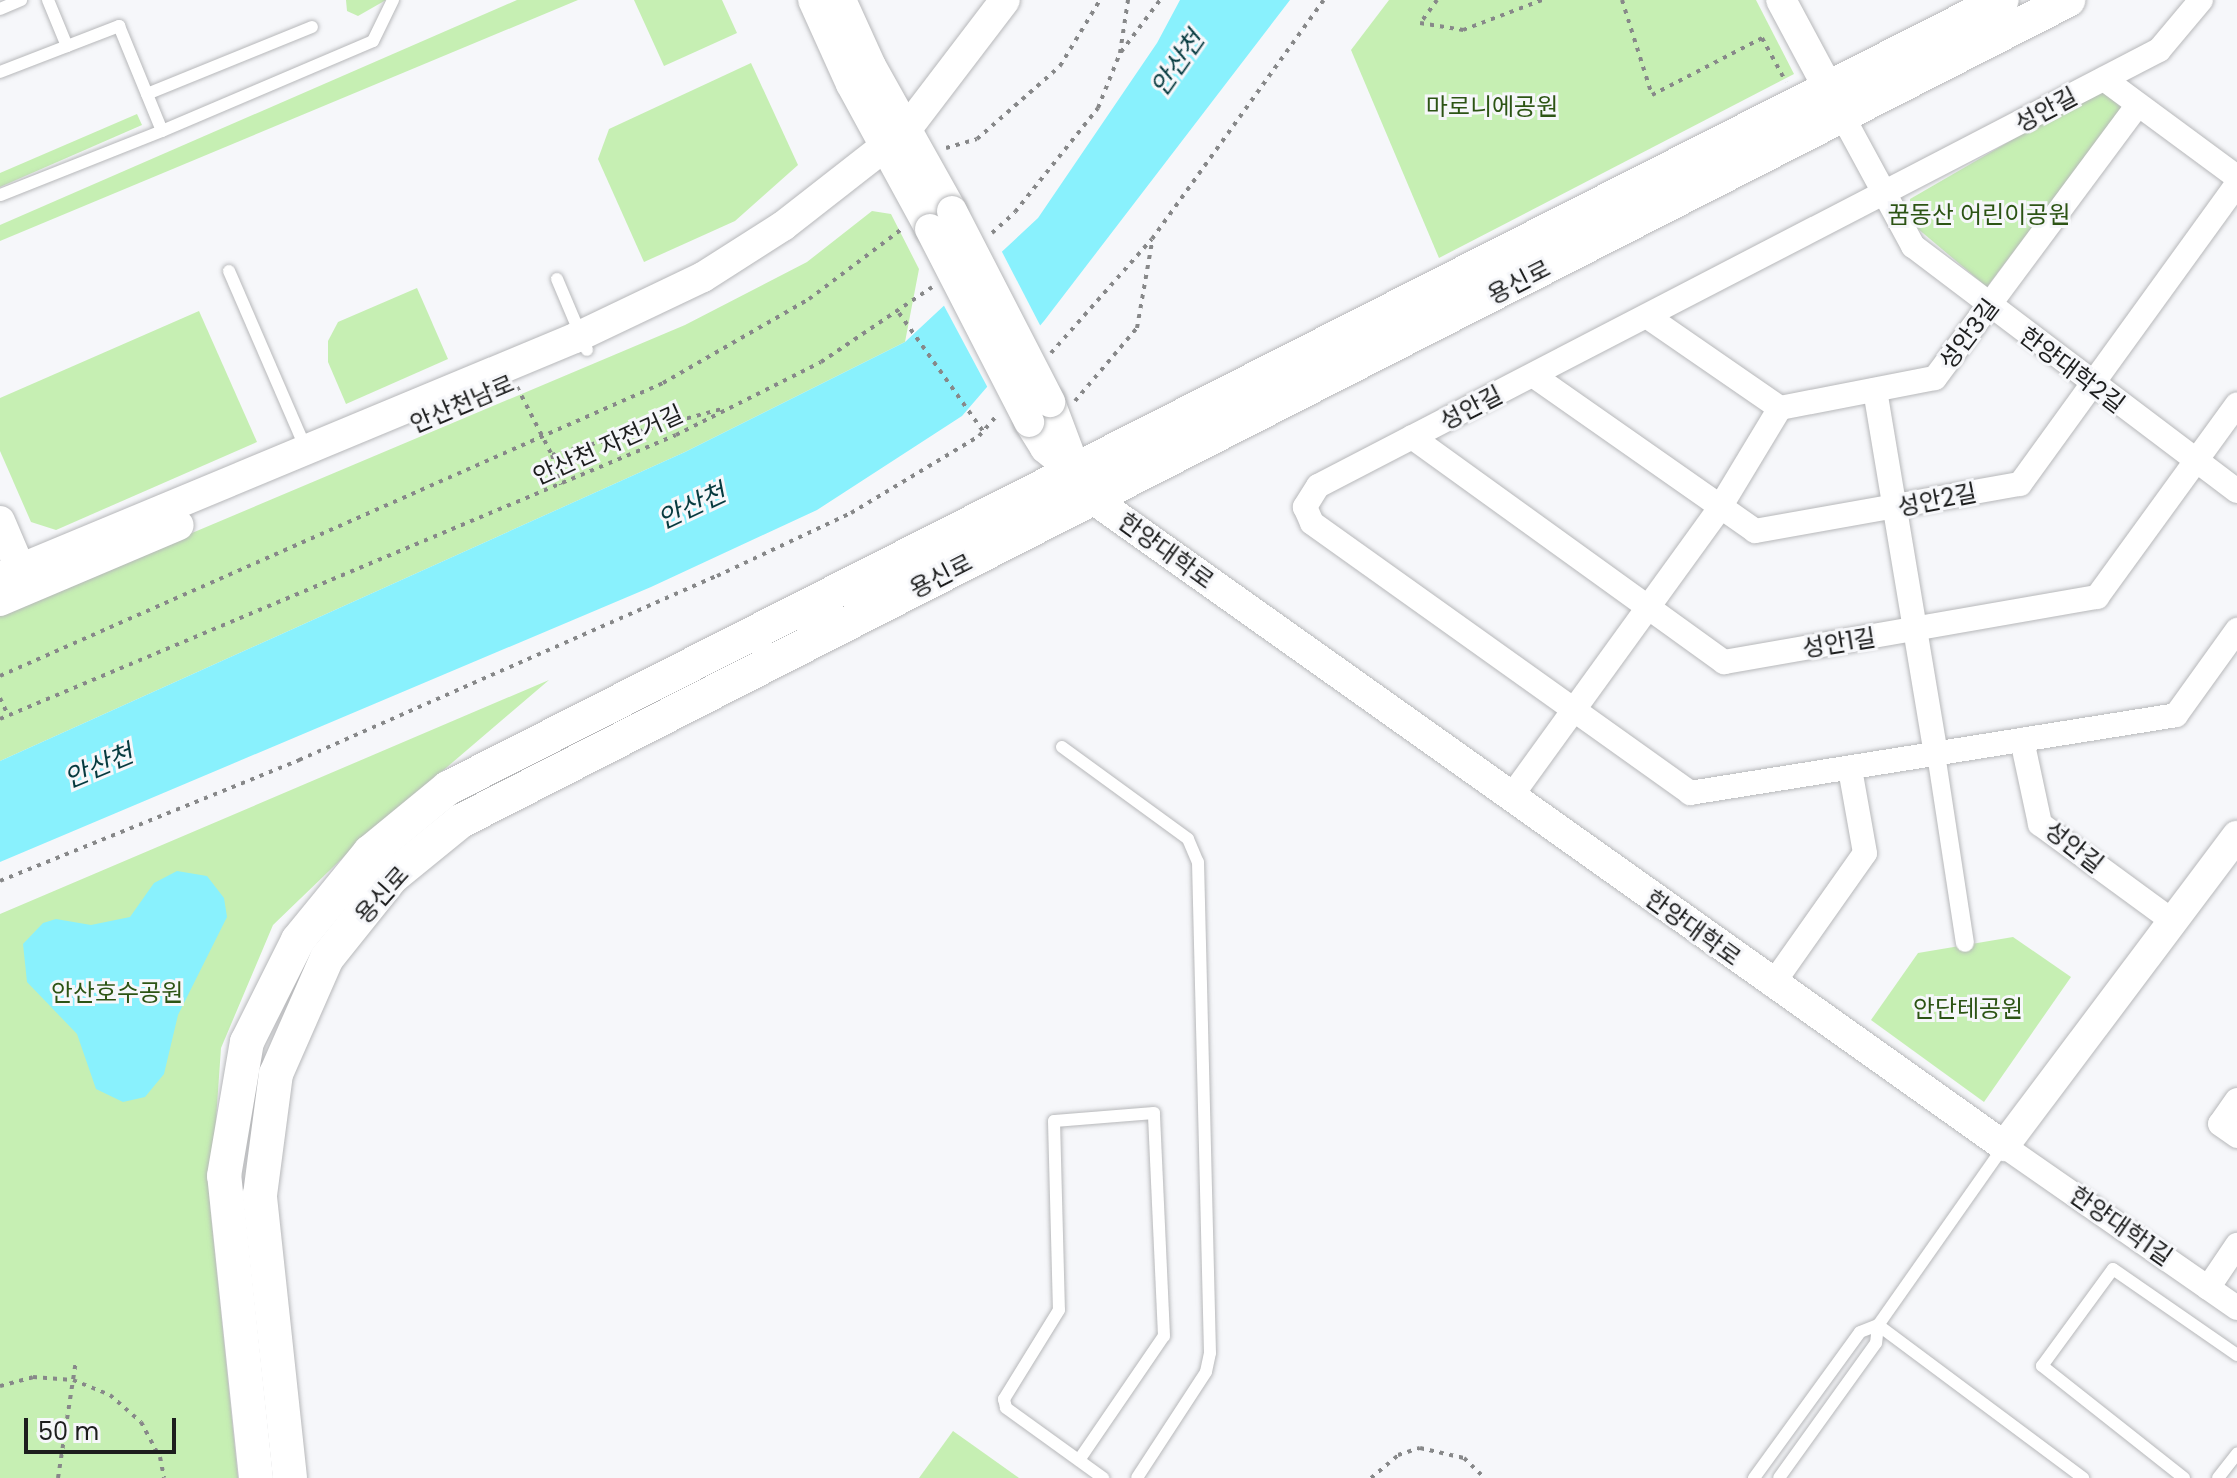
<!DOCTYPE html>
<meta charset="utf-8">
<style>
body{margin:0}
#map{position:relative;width:2237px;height:1478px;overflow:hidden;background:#f6f7fa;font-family:Poppins,"Noto Sans KR",sans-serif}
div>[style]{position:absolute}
.green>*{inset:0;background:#c6efb3}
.water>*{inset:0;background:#89f1fd}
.pier>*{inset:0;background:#f6f7fa}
.path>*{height:4px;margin-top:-2px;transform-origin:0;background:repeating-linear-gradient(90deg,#878889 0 4px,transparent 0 10px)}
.roads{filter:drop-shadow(0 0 2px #b7b8ba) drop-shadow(0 0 2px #b7b8ba)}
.service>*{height:12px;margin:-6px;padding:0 6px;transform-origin:6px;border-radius:6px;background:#fff}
.pedestrian>*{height:18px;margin:-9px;padding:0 9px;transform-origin:9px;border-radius:9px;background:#fff}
.minor>*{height:24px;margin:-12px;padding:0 12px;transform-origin:12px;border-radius:12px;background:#fff}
.tertiary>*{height:30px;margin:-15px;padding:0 15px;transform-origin:15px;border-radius:15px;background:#fff}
.secondary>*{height:34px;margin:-17px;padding:0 17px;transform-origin:17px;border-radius:17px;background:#fff}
.bridges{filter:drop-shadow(0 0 2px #b7b8ba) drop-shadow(0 0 2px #b7b8ba)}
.tertiary-bridge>*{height:30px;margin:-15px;padding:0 15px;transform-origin:15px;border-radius:15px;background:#fff}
span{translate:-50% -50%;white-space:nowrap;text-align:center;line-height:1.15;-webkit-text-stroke:6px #f6f7fa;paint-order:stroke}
.park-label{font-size:24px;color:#2c5414}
.street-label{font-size:24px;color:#1d1e1e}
.water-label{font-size:26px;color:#063a3f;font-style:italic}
.scale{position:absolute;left:24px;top:1418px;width:152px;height:36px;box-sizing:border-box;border:4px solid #1d1e1e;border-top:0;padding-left:10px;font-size:24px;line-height:28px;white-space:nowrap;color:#1d1e1e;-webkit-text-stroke:6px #f6f7fa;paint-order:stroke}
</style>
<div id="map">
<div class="green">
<i style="clip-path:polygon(346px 0,386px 0,358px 16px,347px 11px)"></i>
<i style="clip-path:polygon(517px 0,578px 0,0 241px,0 225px)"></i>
<i style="clip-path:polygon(634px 0,722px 0,737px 33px,664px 66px)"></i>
<i style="clip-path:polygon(1389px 0,1756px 0,1794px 74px,1439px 258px,1351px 50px)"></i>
<i style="clip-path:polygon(751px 63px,798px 165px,735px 221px,644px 262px,598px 159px,609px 129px)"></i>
<i style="clip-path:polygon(2100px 89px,2122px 108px,1987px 287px,1911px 223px,1910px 199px)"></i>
<i style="clip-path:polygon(137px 114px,142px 125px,0 187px,0 173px)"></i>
<i style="clip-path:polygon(872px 211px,891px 214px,919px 269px,905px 342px,685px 452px,0 761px,0 614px,685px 325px,807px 262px)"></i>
<i style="clip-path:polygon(417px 288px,448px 359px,346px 404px,328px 362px,328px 341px,338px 322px)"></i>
<i style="clip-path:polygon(199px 311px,257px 442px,56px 530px,31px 522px,0 451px,0 398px)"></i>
<i style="clip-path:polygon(549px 680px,357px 844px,273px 925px,221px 1048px,210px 1206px,238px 1478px,0 1478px,0 914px)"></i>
<i style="clip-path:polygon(2013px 937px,2071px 977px,1984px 1102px,1871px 1020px,1918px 953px)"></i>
<i style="clip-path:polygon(953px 1431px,1019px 1478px,919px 1478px)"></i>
</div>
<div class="water">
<i style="clip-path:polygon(1180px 0,1290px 0,1044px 321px,962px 416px,817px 510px,651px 587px,0 862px,0 761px,685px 452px,905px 342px,1038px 218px,1157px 43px)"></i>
<i style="clip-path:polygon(177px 871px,207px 876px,224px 898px,227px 917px,178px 1015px,164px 1074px,145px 1097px,123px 1102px,96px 1089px,77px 1034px,27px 982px,23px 944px,43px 923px,56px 919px,91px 925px,130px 917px,154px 883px)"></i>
</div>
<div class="pier">
<i style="clip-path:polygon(1000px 248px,1042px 329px,989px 390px,942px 302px)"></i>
</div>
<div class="path">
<i style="left:1437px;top:0;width:29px;rotate:126deg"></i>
<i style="left:1420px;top:23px;width:44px;rotate:9.2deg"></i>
<i style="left:1463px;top:30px;width:85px;rotate:-20.8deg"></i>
<i style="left:1622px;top:0;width:100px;rotate:72.5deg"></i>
<i style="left:1652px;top:95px;width:124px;rotate:-27.4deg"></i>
<i style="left:1762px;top:38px;width:50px;rotate:61.4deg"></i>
<i style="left:1121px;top:52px;width:65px;rotate:-53.1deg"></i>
<i style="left:946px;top:148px;width:32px;rotate:-16deg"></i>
<i style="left:977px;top:139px;width:111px;rotate:-41.3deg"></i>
<i style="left:1060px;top:66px;width:77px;rotate:-58.8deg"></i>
<i style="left:992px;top:233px;width:31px;rotate:-42deg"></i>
<i style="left:1015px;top:212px;width:133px;rotate:-51.4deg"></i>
<i style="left:1098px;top:108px;width:59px;rotate:-68.2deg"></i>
<i style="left:1120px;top:53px;width:54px;rotate:-81.4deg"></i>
<i style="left:899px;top:313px;width:145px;rotate:54.6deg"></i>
<i style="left:1051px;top:353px;width:152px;rotate:-48.5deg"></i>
<i style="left:1152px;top:239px;width:294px;rotate:-54.3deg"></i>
<i style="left:517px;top:387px;width:76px;rotate:62.8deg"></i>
<i style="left:552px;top:455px;width:179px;rotate:-15.2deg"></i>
<i style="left:1075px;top:401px;width:96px;rotate:-49.7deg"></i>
<i style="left:1137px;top:328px;width:87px;rotate:-80.1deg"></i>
<i style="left:552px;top:455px;width:31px;rotate:73deg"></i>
<i style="left:0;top:676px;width:725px;rotate:-23.84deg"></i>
<i style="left:663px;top:383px;width:168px;rotate:-29.9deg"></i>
<i style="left:809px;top:299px;width:116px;rotate:-37deg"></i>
<i style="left:0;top:698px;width:19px;rotate:65deg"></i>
<i style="left:0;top:719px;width:733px;rotate:-22.79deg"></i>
<i style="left:676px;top:435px;width:162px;rotate:-26.7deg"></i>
<i style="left:821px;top:362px;width:134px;rotate:-34deg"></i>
<i style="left:0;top:881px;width:323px;rotate:-22deg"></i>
<i style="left:299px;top:760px;width:457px;rotate:-23.8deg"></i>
<i style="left:717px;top:576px;width:148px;rotate:-25.2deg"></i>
<i style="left:851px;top:513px;width:149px;rotate:-31deg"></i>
<i style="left:979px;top:436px;width:29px;rotate:-49deg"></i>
<i style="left:0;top:1386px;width:34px;rotate:-15deg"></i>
<i style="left:33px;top:1377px;width:40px;rotate:4.3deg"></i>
<i style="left:73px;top:1380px;width:40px;rotate:22deg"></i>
<i style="left:110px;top:1395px;width:41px;rotate:41.1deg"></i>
<i style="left:141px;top:1422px;width:40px;rotate:62deg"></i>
<i style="left:160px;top:1457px;width:21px;rotate:79deg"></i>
<i style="left:58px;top:1478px;width:118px;rotate:-81.3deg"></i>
<i style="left:1371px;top:1478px;width:35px;rotate:-40deg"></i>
<i style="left:1398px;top:1455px;width:23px;rotate:-18deg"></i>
<i style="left:1420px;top:1448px;width:45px;rotate:12.8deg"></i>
<i style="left:1464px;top:1458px;width:29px;rotate:44deg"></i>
</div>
<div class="roads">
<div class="service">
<i style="left:48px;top:0;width:50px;rotate:67.6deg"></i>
<i style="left:0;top:9px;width:23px;rotate:-23deg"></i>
<i style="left:0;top:72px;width:128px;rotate:-21.1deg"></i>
<i style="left:119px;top:26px;width:113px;rotate:67.7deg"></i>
<i style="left:162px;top:131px;width:174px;rotate:158.4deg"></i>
<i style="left:147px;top:94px;width:178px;rotate:-22.1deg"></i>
<i style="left:162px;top:131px;width:229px;rotate:-23.1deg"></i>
<i style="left:373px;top:41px;width:46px;rotate:-64deg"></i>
<i style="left:229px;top:271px;width:194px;rotate:66.6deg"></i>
<i style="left:557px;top:279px;width:77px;rotate:67.1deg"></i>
<i style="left:1062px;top:747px;width:156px;rotate:36.1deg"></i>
<i style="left:1188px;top:839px;width:25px;rotate:67deg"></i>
<i style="left:1198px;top:862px;width:491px;rotate:88.6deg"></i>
<i style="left:1210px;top:1353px;width:19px;rotate:102deg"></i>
<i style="left:1206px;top:1372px;width:126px;rotate:123.1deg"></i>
<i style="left:2004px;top:1146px;width:219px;rotate:125.1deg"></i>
<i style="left:1878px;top:1325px;width:256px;rotate:36.7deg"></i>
<i style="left:1079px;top:1460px;width:150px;rotate:-55.6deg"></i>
<i style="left:1164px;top:1336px;width:223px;rotate:-92.6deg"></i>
<i style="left:1154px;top:1113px;width:100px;rotate:175.4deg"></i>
<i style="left:1054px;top:1121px;width:189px;rotate:88.5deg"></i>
<i style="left:1059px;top:1310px;width:105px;rotate:121.7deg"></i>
<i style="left:1004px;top:1399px;width:9px;rotate:77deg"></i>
<i style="left:1006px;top:1408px;width:120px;rotate:35.8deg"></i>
<i style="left:1754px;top:1478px;width:180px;rotate:-54deg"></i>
<i style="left:1860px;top:1332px;width:19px;rotate:-21deg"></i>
<i style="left:1878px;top:1325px;width:18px;rotate:96deg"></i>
<i style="left:1876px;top:1343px;width:166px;rotate:125.7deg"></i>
<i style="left:2184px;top:1478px;width:181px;rotate:-141.7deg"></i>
<i style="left:2042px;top:1366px;width:120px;rotate:-53.8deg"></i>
<i style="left:2113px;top:1269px;width:151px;rotate:34.7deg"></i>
<i style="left:2218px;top:1478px;width:31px;rotate:-52deg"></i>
</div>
<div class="pedestrian">
<i style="left:1936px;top:754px;width:191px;rotate:81.3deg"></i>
</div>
<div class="minor">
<i style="left:2201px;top:0;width:65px;rotate:130deg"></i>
<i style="left:2159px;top:50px;width:947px;rotate:152.6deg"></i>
<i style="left:1318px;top:486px;width:25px;rotate:122deg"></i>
<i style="left:1305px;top:507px;width:17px;rotate:66deg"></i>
<i style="left:1312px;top:523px;width:465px;rotate:35.5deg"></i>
<i style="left:1690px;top:793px;width:492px;rotate:-9.1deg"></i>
<i style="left:2176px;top:715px;width:105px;rotate:-54.3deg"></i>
<i style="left:2104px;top:79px;width:165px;rotate:36.4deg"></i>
<i style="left:1843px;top:117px;width:147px;rotate:61.5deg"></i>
<i style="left:1913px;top:246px;width:406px;rotate:37.1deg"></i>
<i style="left:1648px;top:317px;width:160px;rotate:34.6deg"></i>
<i style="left:1780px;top:408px;width:158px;rotate:-11deg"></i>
<i style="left:1935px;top:378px;width:339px;rotate:-53.4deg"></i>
<i style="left:1534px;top:376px;width:270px;rotate:35deg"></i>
<i style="left:1755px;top:531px;width:269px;rotate:-10.1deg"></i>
<i style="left:2020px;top:484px;width:370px;rotate:-54.1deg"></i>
<i style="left:1875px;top:390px;width:369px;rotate:80.5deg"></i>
<i style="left:1412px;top:437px;width:385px;rotate:35.8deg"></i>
<i style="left:1724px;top:662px;width:379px;rotate:-9.9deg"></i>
<i style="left:2097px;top:597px;width:238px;rotate:-54deg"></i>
<i style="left:2022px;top:740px;width:86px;rotate:77.9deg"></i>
<i style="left:2040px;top:824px;width:166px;rotate:36.2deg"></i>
<i style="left:1510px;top:798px;width:357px;rotate:-54.1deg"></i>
<i style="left:1719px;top:509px;width:118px;rotate:-58.9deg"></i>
<i style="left:1772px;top:985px;width:161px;rotate:-54.8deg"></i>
<i style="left:1865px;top:853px;width:85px;rotate:-100.1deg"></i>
<i style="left:2237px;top:1100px;width:29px;rotate:125deg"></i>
<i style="left:2220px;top:1124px;width:21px;rotate:35deg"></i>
<i style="left:2004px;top:1146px;width:284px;rotate:34.8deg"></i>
<i style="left:2208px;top:1288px;width:52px;rotate:-56deg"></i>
</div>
<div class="tertiary">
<i style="left:813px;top:0;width:92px;rotate:65.7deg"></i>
<i style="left:851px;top:84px;width:165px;rotate:61.4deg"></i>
<i style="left:841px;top:0;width:72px;rotate:65.6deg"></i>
<i style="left:871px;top:66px;width:166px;rotate:60.8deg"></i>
<i style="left:1781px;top:0;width:123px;rotate:61.8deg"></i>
<i style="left:1050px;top:402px;width:77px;rotate:69.4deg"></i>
<i style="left:1077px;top:474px;width:30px;rotate:57deg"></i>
<i style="left:1093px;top:499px;width:1117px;rotate:35.38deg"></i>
<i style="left:2004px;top:1146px;width:388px;rotate:-53.1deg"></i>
<i style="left:1029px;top:422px;width:31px;rotate:58deg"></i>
<i style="left:1045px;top:448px;width:41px;rotate:39.1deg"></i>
<i style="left:0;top:521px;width:72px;rotate:67deg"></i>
<i style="left:0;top:577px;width:623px;rotate:-22.57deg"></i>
<i style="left:575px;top:338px;width:142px;rotate:-25.5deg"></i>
<i style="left:703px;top:277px;width:95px;rotate:-32.5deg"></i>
<i style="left:783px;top:226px;width:156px;rotate:-38deg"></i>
<i style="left:906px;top:130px;width:163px;rotate:-52.7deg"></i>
<i style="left:0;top:601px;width:194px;rotate:-23deg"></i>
</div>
<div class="secondary">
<i style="left:256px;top:1478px;width:304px;rotate:-96deg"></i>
<i style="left:224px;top:1176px;width:136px;rotate:-80.3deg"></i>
<i style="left:247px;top:1042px;width:114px;rotate:-63.4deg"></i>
<i style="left:298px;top:940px;width:114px;rotate:-50.7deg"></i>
<i style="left:370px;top:852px;width:101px;rotate:-39.4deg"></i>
<i style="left:448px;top:788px;width:1742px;rotate:-26.89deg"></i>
<i style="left:290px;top:1478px;width:285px;rotate:-96.1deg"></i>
<i style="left:260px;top:1195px;width:122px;rotate:-82.5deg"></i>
<i style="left:276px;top:1074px;width:127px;rotate:-66.3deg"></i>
<i style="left:327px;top:958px;width:104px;rotate:-51.3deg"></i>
<i style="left:392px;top:877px;width:89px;rotate:-39.1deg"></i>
<i style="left:461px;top:821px;width:1805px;rotate:-27.06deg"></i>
</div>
</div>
<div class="bridges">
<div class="tertiary-bridge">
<i style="left:952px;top:211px;width:215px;rotate:62.8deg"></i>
<i style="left:930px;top:229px;width:217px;rotate:62.8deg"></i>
</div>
</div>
<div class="park-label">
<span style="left:1492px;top:107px">마로니에공원</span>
<span style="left:1979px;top:215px">꿈동산 어린이공원</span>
<span style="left:117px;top:993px">안산호수공원</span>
<span style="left:1968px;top:1009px">안단테공원</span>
</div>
<div class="street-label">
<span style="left:2046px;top:110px;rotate:-28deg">성안길</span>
<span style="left:1519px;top:282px;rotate:-27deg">용신로</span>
<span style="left:1969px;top:334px;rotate:-53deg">성안3길</span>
<span style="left:2072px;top:370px;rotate:37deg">한양대학2길</span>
<span style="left:462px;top:404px;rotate:-23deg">안산천남로</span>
<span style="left:1471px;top:408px;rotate:-27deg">성안길</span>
<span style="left:608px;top:445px;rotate:-24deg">안산천 자전거길</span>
<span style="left:1937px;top:500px;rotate:-11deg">성안2길</span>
<span style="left:1166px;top:551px;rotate:36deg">한양대학로</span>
<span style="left:941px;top:576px;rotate:-27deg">용신로</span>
<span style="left:1839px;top:643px;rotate:-9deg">성안1길</span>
<span style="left:2074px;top:847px;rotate:38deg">성안길</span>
<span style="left:382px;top:895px;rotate:-48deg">용신로</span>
<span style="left:1693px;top:928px;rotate:36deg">한양대학로</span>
<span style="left:2121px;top:1226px;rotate:35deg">한양대학1길</span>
</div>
<div class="water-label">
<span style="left:1178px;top:64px;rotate:-55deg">안산천</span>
<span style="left:692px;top:507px;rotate:-25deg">안산천</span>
<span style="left:99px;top:767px;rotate:-23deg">안산천</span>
</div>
<div class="scale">50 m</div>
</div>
